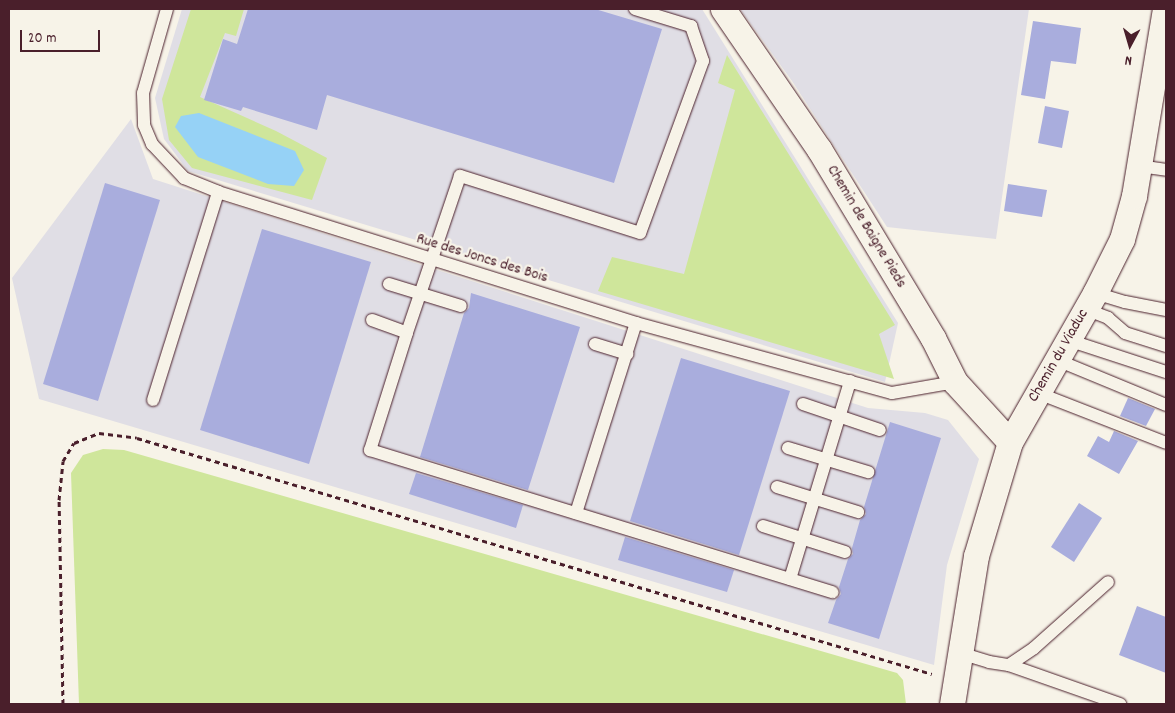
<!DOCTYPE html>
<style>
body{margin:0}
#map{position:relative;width:1175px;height:713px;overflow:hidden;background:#f7f3e8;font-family:Dekko,sans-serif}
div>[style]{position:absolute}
.built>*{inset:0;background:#e0dee5}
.green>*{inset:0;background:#cfe69b}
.water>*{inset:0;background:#96d2f6}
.building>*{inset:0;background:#a9addd}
.path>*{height:3px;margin-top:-1.5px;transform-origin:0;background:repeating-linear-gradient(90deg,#4a1f2b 0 5px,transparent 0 9px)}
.roads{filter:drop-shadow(0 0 1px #4a1f2b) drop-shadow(0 0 1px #4a1f2b)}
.service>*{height:12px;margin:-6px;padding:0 6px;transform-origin:6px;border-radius:6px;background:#f7f3e8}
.minor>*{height:25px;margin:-12.5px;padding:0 12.5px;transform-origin:12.5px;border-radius:12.5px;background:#f7f3e8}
span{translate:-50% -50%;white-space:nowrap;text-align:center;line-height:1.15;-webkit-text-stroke:4.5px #f7f3e8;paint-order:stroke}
.street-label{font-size:16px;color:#4a1f2b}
.frame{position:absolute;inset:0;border:10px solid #4a1f2b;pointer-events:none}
.north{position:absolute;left:1105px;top:20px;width:50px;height:50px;-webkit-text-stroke:4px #f7f3e8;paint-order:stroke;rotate:186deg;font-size:14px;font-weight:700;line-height:20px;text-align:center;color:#4a1f2b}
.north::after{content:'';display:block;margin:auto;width:18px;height:22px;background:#4a1f2b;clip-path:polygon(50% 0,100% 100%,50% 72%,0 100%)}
.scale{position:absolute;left:20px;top:30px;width:80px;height:22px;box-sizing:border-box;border:2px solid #4a1f2b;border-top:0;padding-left:6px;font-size:15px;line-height:18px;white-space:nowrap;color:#4a1f2b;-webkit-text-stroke:4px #f7f3e8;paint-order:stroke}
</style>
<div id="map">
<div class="built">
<i style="clip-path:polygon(182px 9px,702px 9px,898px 323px,885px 382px,188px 171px,164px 139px,155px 98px)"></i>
<i style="clip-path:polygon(740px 9px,1029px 9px,996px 239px,887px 227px,792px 81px)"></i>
<i style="clip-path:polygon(131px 119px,153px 179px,868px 408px,925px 413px,948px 420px,979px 459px,947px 565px,934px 665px,39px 399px,12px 278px)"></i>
</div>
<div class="green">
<i style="clip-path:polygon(191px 9px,244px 9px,236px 36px,225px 33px,200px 97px,276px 131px,327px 158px,312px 200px,192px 168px,169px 140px,162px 99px)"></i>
<i style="clip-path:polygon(727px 55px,895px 325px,879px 334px,894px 379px,598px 291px,612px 257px,684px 274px,735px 90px,718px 83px)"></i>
<i style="clip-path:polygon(103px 449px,124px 450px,897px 673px,903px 680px,906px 704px,79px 704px,71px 473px,83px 455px)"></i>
</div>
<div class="water">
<i style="clip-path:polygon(199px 113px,295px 151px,304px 170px,294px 186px,268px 184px,198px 157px,175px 127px,181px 116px)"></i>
</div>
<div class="building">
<i style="clip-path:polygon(248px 9px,595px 9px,662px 29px,614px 183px,327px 95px,317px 130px,243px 107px,241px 111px,204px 100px,223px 39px,237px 44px)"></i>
<i style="clip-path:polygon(1033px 21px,1081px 28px,1076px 64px,1051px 61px,1045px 99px,1021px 95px)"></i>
<i style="clip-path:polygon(1045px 106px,1069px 111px,1062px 148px,1038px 143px)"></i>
<i style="clip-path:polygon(105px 183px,160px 200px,98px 401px,43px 384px)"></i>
<i style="clip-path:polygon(1008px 184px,1047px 190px,1042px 217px,1004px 211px)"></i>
<i style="clip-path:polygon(262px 229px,371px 262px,309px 464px,200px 430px)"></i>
<i style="clip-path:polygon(471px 293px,580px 327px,528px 490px,420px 457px,464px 313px,469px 308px)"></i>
<i style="clip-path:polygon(681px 358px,790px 391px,739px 555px,630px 521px)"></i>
<i style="clip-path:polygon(1128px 398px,1155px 409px,1146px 426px,1120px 416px)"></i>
<i style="clip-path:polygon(890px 422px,941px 438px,879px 639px,828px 623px,836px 600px,841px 594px,839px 587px,848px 559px,853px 554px,852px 548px,860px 520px,866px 514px,864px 507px)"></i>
<i style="clip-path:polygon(1114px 431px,1138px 441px,1119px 474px,1087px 456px,1098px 436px,1109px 442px)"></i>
<i style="clip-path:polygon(416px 473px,523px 505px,516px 528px,409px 494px)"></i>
<i style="clip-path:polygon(1079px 503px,1102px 518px,1074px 562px,1051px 547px)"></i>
<i style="clip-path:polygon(625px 537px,734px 570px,727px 592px,618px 560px)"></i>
<i style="clip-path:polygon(1137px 606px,1166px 617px,1166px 673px,1119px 655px)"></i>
</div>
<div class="path">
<i style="left:63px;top:704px;width:204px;rotate:-91.1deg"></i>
<i style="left:59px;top:500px;width:39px;rotate:-84deg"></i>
<i style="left:63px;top:461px;width:21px;rotate:-59deg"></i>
<i style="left:74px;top:443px;width:27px;rotate:-22deg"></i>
<i style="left:99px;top:433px;width:38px;rotate:7deg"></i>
<i style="left:137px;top:438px;width:829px;rotate:16.53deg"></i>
</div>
<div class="roads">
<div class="service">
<i style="left:167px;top:9px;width:87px;rotate:105.9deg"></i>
<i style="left:143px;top:93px;width:32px;rotate:88deg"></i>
<i style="left:144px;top:125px;width:21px;rotate:67deg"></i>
<i style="left:152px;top:144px;width:47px;rotate:46.7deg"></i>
<i style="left:184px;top:178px;width:37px;rotate:22deg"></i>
<i style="left:218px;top:192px;width:438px;rotate:17.4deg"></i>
<i style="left:636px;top:323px;width:265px;rotate:15.3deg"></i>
<i style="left:892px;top:393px;width:64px;rotate:-9.9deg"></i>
<i style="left:635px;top:9px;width:59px;rotate:16.9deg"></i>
<i style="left:691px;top:26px;width:37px;rotate:71deg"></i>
<i style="left:703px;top:61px;width:183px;rotate:110.1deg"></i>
<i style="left:640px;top:233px;width:189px;rotate:-162.4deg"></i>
<i style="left:460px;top:176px;width:166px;rotate:108.7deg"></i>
<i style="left:407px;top:333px;width:123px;rotate:107.5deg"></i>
<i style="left:370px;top:450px;width:484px;rotate:17.1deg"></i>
<i style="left:1139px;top:166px;width:27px;rotate:8deg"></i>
<i style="left:389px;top:284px;width:75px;rotate:17deg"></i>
<i style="left:1095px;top:293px;width:31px;rotate:17deg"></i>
<i style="left:1125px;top:302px;width:42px;rotate:11deg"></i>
<i style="left:1085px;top:309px;width:25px;rotate:21deg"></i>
<i style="left:1108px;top:318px;width:23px;rotate:41deg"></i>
<i style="left:1125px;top:333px;width:43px;rotate:17.6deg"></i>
<i style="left:372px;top:320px;width:37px;rotate:20deg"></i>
<i style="left:1068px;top:340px;width:103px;rotate:18.1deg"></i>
<i style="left:595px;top:344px;width:34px;rotate:17deg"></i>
<i style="left:1057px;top:360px;width:118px;rotate:22.4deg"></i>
<i style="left:1038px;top:393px;width:137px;rotate:21.3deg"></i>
<i style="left:153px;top:400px;width:218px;rotate:-72.6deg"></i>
<i style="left:803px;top:404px;width:81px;rotate:18.7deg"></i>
<i style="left:788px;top:448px;width:84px;rotate:16.7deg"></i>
<i style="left:777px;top:487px;width:85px;rotate:17.2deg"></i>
<i style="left:576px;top:513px;width:199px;rotate:-72.5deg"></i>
<i style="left:763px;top:526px;width:86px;rotate:17.6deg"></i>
<i style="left:790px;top:579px;width:207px;rotate:-73.1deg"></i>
<i style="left:960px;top:653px;width:30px;rotate:17deg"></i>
<i style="left:989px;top:662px;width:20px;rotate:9deg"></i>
<i style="left:1009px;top:665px;width:118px;rotate:19.4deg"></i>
<i style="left:1009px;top:665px;width:30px;rotate:-34deg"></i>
<i style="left:1034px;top:648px;width:99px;rotate:-41.7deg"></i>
</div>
<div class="minor">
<i style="left:723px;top:9px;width:170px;rotate:55.6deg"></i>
<i style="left:819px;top:149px;width:221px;rotate:58.9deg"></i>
<i style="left:933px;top:338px;width:49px;rotate:63.4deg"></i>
<i style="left:955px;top:382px;width:81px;rotate:47.5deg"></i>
<i style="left:952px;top:704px;width:150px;rotate:-80.8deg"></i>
<i style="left:976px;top:556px;width:119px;rotate:-73.4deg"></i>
<i style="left:1010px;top:442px;width:172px;rotate:-60.3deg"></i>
<i style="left:1095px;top:293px;width:60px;rotate:-63.4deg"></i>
<i style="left:1122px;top:239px;width:45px;rotate:-74.4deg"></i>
<i style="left:1134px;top:196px;width:190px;rotate:-80.6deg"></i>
</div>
</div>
<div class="street-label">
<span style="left:866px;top:227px;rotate:59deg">Chemin de Baigne Pieds</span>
<span style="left:482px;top:259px;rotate:17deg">Rue des Joncs des Bois</span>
<span style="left:1059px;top:356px;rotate:-60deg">Chemin du Viaduc</span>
</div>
<div class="frame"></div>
<div class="north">N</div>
<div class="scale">20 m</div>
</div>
